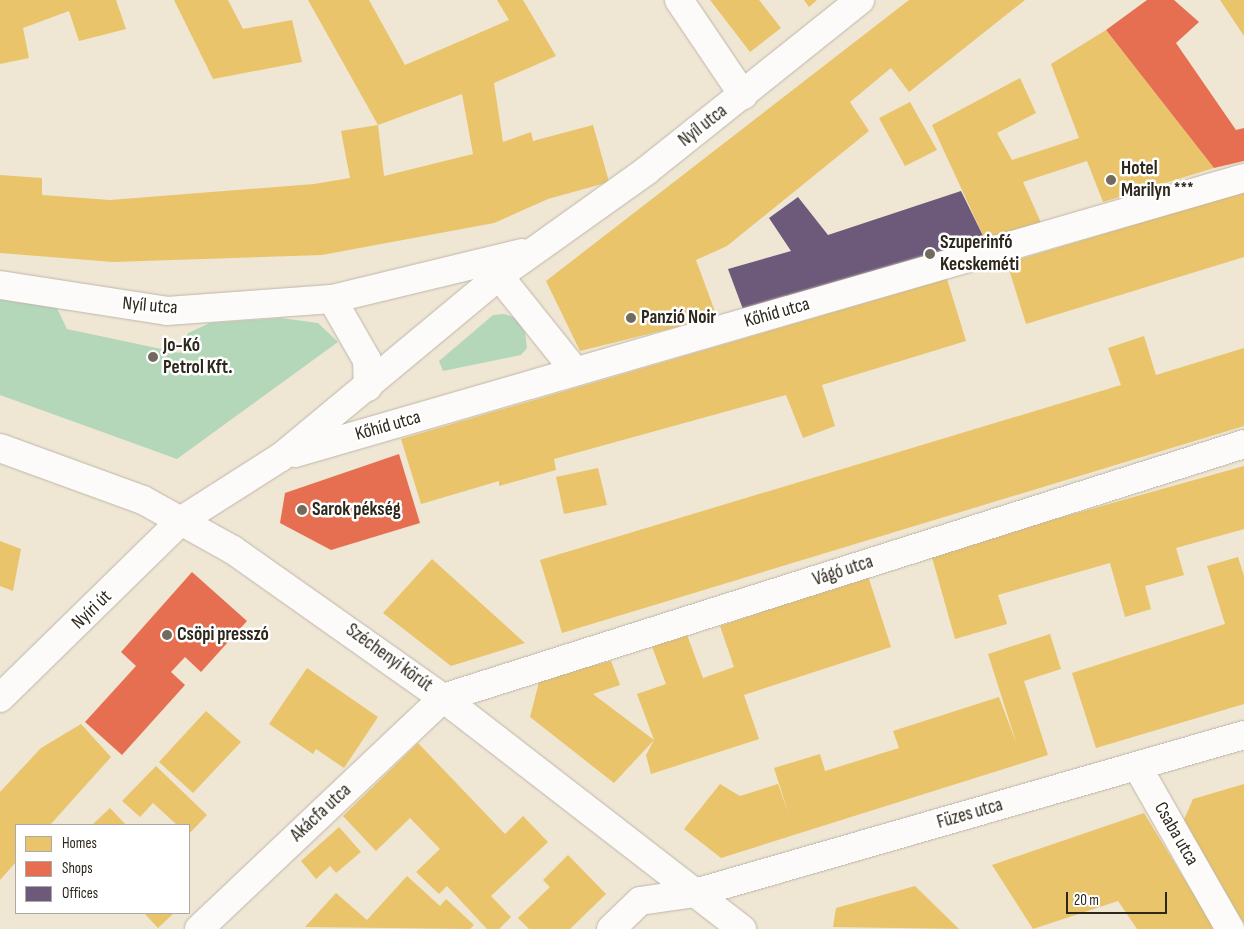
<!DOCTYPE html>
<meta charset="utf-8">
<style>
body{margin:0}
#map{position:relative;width:1244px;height:929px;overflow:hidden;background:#efe6d4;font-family:"Sofia Sans Condensed",sans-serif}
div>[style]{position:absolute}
.green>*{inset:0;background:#b4d7ba}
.homes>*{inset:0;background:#e9c46a}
.shops>*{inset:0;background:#e76f51}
.offices>*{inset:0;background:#6d597a}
.roads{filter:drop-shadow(0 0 1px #bdb6a9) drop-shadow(0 0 1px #bdb6a9)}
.minor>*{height:28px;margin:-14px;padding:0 14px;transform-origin:14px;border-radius:14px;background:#fdfbf9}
.major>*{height:28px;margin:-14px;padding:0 14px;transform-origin:14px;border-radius:14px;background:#fdfbf9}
.dots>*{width:14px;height:14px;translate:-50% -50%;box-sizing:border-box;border:2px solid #fff;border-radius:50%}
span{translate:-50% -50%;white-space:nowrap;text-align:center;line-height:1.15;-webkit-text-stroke:5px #fff;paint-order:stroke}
.street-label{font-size:19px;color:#2e281c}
.poi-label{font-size:19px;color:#2e281c;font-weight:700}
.left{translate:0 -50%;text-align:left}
.legend{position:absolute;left:15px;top:824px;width:175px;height:90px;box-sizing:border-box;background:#fff;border:1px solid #aba9a4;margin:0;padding:6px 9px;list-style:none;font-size:15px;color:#2e281c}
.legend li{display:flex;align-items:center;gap:10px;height:25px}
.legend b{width:25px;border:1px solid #aba9a4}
.scale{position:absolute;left:1066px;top:892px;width:101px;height:22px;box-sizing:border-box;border:2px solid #2e281c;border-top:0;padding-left:6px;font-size:15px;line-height:18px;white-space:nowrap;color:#2e281c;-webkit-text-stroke:4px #fff;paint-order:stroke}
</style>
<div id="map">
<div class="green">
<i style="clip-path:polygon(0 291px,52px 298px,67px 329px,180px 353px,188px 333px,210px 323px,281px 318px,318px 323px,338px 342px,177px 459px,0 395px)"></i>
<i style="clip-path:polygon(504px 314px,516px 318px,525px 332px,527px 348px,521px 355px,443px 371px,439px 361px,493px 315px)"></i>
</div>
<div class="homes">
<i style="clip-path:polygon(0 0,116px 0,126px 29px,79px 41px,69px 11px,23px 28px,29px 58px,0 64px)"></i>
<i style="clip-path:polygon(174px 0,228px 0,243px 29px,292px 20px,302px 62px,213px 79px)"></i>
<i style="clip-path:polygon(308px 0,369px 0,405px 65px,509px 20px,497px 0,523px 0,556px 56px,494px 83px,503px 142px,531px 132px,533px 141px,593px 125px,609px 182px,548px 199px,494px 223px,322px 255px,113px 262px,0 253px,0 175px,42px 178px,42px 195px,110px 200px,314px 184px,350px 178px,341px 131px,378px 125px,384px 176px,473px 154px,462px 94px,378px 125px)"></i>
<i style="clip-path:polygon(710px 0,759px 0,781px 28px,750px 52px)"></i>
<i style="clip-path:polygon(804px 0,817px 0,809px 7px)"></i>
<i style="clip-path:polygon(909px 0,1025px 0,909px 92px,891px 68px,850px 102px,869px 131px,727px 246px,696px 260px,717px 317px,580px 351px,546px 281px)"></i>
<i style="clip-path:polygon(1220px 0,1244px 0,1244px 36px)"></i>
<i style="clip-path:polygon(1106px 30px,1214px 168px,1103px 202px,1087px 161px,1023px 182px,1042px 225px,986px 242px,932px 125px,1020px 78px,1036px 113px,997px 133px,1012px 160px,1079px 138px,1051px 64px)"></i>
<i style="clip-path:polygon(910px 102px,937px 150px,905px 166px,879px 118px)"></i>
<i style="clip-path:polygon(1244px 192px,1244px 257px,1026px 324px,1007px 263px)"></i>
<i style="clip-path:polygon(947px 279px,966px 341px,822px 385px,835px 426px,803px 438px,786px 395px,554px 459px,556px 470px,499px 486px,499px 481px,421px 504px,401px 439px)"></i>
<i style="clip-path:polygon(1144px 336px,1156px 375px,1244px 348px,1244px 426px,562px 633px,540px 560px,1121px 385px,1108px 348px)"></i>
<i style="clip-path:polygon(1244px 466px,1244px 529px,1176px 548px,1184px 575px,1145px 586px,1151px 609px,1125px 617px,1110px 563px,998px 595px,1007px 624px,955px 639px,931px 554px)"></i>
<i style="clip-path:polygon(598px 468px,607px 505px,564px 514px,556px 477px)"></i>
<i style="clip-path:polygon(0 541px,21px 549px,13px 591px,0 586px)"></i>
<i style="clip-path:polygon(1238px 557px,1244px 576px,1244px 704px,1096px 748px,1072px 673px,1225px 624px,1207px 566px)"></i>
<i style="clip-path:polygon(432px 559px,525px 643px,451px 666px,383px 613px)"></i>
<i style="clip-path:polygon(868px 576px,891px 647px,744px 695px,759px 739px,651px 774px,646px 755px,654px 740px,614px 783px,530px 717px,540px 678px,611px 661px,620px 685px,593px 694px,654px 740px,637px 694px,666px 684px,651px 644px,686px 632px,703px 678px,734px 667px,720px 626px)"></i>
<i style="clip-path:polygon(1050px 634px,1061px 669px,1024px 681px,1048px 755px,721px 858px,684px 829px,720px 784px,740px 796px,778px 784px,789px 815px,774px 768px,820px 754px,825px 771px,899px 748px,893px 731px,999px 697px,1017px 745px,988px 654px)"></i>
<i style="clip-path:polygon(307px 668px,378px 717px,344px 768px,316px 749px,313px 754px,269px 724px)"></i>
<i style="clip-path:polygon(206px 711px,241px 742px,193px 793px,159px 762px)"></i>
<i style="clip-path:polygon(81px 724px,111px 757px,50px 825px,16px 825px,16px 862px,0 880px,0 792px,41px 748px)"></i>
<i style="clip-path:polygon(418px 743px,505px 834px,523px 816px,548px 842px,491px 896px,511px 917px,499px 929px,487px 929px,447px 886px,439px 894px,416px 872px,440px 849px,410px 818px,376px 851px,343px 816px)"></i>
<i style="clip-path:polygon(156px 766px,207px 815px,189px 834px,189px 825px,177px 825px,153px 803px,140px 817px,122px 801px)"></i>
<i style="clip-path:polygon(1244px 784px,1244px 924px,1182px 824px,1193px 799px)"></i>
<i style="clip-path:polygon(110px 808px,126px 825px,92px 825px)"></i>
<i style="clip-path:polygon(1144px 813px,1215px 929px,1137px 929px,1118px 901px,1033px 929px,992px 865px)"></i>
<i style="clip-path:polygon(339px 827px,361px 852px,336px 873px,330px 866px,316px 879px,301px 861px)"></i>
<i style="clip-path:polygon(568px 855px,606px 894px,570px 929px,529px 929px,518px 918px,550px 887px,543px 880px)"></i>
<i style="clip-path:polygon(407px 876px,440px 906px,446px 899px,474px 925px,470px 929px,305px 927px,336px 893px,367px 920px)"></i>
<i style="clip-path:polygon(915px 886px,959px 929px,833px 927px,836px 908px)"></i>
<i style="clip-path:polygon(144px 913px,174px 913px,158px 928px)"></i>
</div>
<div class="shops">
<i style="clip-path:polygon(1147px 0,1174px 0,1199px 22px,1176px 43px,1236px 130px,1244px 128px,1244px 161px,1214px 168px,1106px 30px)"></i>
<i style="clip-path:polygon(399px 454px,420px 523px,331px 550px,280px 523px,285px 493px)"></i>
<i style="clip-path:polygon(192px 572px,247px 621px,201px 672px,185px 657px,171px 672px,185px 685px,122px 755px,85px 722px,136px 666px,121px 652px)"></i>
</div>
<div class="offices">
<i style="clip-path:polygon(961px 191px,986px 242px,744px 312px,728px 269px,791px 251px,769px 218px,798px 197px,828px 235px)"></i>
</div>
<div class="roads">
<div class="minor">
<i style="left:679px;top:0;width:115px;rotate:56deg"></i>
<i style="left:499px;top:276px;width:122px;rotate:51.3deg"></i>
<i style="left:0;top:285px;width:169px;rotate:8.8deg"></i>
<i style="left:167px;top:311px;width:165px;rotate:-4.2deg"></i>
<i style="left:332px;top:299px;width:195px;rotate:-13.6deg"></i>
<i style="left:332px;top:299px;width:70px;rotate:60.2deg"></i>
<i style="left:367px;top:360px;width:27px;rotate:88deg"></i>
<i style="left:295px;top:453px;width:988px;rotate:-16.16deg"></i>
<i style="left:0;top:698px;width:255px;rotate:-44.4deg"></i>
<i style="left:182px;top:520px;width:117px;rotate:-32.5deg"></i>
<i style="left:281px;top:457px;width:283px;rotate:-39.7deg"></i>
<i style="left:499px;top:276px;width:181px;rotate:-35.5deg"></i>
<i style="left:646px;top:171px;width:274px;rotate:-38.6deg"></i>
<i style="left:1137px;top:766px;width:188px;rotate:60.3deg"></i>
<i style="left:199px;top:929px;width:336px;rotate:-43.4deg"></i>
<i style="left:443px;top:698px;width:840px;rotate:-17.59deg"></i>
<i style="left:611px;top:929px;width:40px;rotate:-44deg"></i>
<i style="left:640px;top:901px;width:56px;rotate:-8.3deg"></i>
<i style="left:695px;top:893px;width:571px;rotate:-16.06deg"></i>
</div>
<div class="major">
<i style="left:0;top:448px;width:152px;rotate:20deg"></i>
<i style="left:143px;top:500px;width:103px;rotate:29.1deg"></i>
<i style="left:233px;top:550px;width:257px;rotate:35.2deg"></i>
<i style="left:443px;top:698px;width:378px;rotate:37.7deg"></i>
</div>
</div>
<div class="dots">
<i style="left:1111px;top:180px;background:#726a5c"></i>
<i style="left:930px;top:254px;background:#726a5c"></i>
<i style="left:631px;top:318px;background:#726a5c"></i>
<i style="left:153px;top:357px;background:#726a5c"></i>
<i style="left:302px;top:510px;background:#726a5c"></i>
<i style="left:167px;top:635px;background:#726a5c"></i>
</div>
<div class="street-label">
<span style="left:703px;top:126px;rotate:-38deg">Nyíl utca</span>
<span style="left:150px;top:306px;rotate:5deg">Nyíl utca</span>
<span style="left:777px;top:313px;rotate:-16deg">Kőhíd utca</span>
<span style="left:388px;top:426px;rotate:-16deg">Kőhíd utca</span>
<span style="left:843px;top:571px;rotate:-18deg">Vágó utca</span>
<span style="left:92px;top:610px;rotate:-44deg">Nyíri út</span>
<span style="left:389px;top:658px;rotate:36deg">Széchenyi körút</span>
<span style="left:321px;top:813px;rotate:-43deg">Akácfa utca</span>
<span style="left:970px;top:814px;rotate:-16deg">Füzes utca</span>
<span style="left:1176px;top:834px;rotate:60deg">Csaba utca</span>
</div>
<div class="poi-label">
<span class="left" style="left:1121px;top:180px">Hotel<br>Marilyn ***</span>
<span class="left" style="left:940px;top:254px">Szuperinfó<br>Kecskeméti</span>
<span class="left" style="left:641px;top:318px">Panzió Noir</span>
<span class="left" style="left:163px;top:357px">Jo-Kó<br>Petrol Kft.</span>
<span class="left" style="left:312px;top:510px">Sarok pékség</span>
<span class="left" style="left:177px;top:635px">Csöpi presszó</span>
</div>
<ul class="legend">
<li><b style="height:14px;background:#e9c46a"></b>Homes</li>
<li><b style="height:14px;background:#e76f51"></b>Shops</li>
<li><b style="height:14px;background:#6d597a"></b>Offices</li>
</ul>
<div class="scale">20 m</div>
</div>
